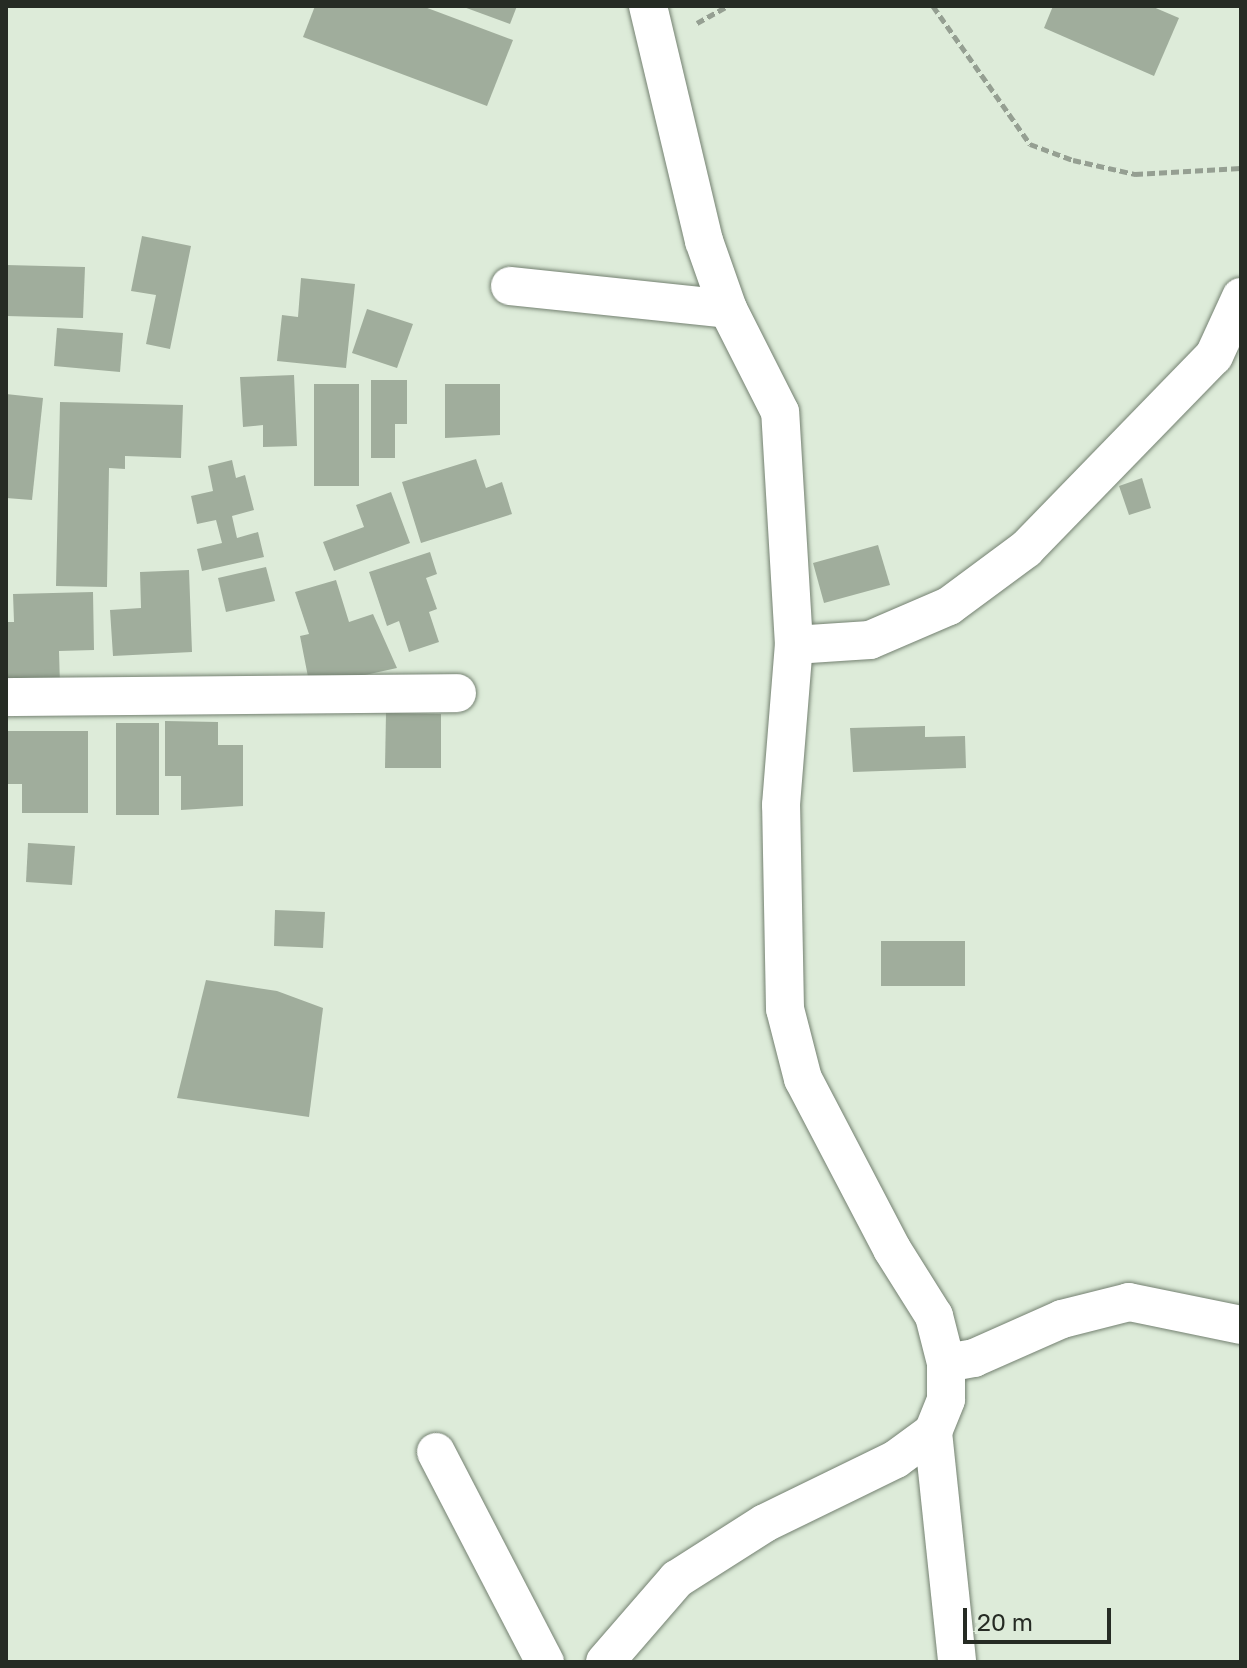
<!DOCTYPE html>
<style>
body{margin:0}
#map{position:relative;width:1247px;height:1668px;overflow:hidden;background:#ddebd9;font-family:"Golos Text",sans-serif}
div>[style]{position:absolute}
.building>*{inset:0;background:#a0ad9c}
.path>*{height:5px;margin-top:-2.5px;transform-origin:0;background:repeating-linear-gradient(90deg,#959f92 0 8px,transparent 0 12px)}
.roads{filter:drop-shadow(0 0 2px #748171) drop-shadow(0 0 2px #748171)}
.minor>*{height:38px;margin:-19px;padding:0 19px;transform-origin:19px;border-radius:19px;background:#fff}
span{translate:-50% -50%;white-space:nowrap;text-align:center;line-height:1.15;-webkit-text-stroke:7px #ddebd9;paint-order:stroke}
.frame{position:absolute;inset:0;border:8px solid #262b24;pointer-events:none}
.scale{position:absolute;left:963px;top:1608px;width:148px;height:36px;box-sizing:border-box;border:4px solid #262b24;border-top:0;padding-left:10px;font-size:24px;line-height:28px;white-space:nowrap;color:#262b24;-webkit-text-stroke:6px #ddebd9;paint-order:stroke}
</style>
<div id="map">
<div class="building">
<i style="clip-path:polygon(315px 6px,422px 6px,513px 40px,487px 106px,303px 37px)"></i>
<i style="clip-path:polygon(461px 6px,517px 6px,510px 24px)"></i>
<i style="clip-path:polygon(1053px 6px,1151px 6px,1179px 18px,1154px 76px,1044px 28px)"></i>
<i style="clip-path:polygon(142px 236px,191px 246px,170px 349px,146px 344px,156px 295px,131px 291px)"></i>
<i style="clip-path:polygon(6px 265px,85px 267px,83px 318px,6px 316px)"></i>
<i style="clip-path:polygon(301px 278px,355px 284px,346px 368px,277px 361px,282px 315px,298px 317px)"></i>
<i style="clip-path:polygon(367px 309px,413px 324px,397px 368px,352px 353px)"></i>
<i style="clip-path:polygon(57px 328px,123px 333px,120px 372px,54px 366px)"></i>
<i style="clip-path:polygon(294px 375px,297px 446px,263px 447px,263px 425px,243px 427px,240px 377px)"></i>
<i style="clip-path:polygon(371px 380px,407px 380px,407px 424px,395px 424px,395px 458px,371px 458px)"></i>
<i style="clip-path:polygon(314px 384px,359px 384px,359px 486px,314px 486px)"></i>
<i style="clip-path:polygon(445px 384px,500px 384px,500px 435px,445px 438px)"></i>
<i style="clip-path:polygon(6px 394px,43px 398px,32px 500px,6px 498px)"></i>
<i style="clip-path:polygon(60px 402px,183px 405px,181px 458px,125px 456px,125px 469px,109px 468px,107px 587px,56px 586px)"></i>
<i style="clip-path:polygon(476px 459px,486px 488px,502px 482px,512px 514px,421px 543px,402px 482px)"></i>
<i style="clip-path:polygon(232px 460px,236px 478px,245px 475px,254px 510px,232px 516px,237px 538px,258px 532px,264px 557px,202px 571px,197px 549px,222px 543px,216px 520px,197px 524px,191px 496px,213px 491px,208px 466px)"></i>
<i style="clip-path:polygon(1142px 478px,1151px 508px,1129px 515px,1119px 486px)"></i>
<i style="clip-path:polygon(391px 492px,410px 543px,334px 571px,323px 542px,364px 527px,356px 505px)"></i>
<i style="clip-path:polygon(878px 545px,890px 585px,824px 603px,813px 563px)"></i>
<i style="clip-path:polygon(430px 552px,437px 574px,426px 578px,437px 609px,429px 612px,439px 642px,409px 652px,399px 621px,387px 626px,369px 572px)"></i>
<i style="clip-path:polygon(266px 567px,275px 601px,226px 612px,218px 578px)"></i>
<i style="clip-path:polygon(189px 570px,192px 652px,113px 656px,110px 610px,141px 608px,140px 572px)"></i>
<i style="clip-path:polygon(336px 580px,349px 622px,373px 614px,397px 668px,310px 687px,300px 636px,309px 634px,295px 592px)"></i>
<i style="clip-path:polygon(93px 592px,94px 650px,59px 651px,60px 686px,6px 687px,6px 622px,14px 622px,13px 594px)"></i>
<i style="clip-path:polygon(386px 713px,441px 714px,441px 768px,385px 768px)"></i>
<i style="clip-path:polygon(165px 721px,218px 722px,218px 745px,243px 745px,243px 806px,181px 810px,181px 776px,165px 776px)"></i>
<i style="clip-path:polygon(116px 723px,159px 723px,159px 815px,116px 815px)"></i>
<i style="clip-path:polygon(925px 726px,925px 737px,965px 736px,966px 768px,853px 772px,850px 728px)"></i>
<i style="clip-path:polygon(6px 731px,88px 731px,88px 813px,22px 813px,22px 784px,6px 784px)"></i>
<i style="clip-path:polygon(28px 843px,75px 846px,72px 885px,26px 882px)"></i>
<i style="clip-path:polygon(275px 910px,325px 912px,323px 948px,274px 946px)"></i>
<i style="clip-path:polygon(881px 941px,965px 941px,965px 986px,881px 986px)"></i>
<i style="clip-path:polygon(206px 980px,277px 991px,323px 1008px,309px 1117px,177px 1098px)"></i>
</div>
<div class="path">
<i style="left:933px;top:6px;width:169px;rotate:54.9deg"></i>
<i style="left:1030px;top:144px;width:46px;rotate:20.4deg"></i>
<i style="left:1073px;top:160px;width:64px;rotate:12.7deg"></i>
<i style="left:1135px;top:174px;width:106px;rotate:-3.2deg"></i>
<i style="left:697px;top:23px;width:35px;rotate:-29deg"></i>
</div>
<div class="roads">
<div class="minor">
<i style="left:510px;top:286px;width:219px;rotate:6deg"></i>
<i style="left:794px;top:645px;width:76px;rotate:-3.8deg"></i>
<i style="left:870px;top:640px;width:86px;rotate:-23.3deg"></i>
<i style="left:949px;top:606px;width:96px;rotate:-36.5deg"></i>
<i style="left:1026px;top:549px;width:269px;rotate:-45.8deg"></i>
<i style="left:1214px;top:356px;width:65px;rotate:-65.4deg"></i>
<i style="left:6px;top:697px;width:451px;rotate:-0.5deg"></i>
<i style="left:946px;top:1363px;width:28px;rotate:-10deg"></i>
<i style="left:974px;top:1358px;width:96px;rotate:-23.9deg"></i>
<i style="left:1062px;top:1319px;width:69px;rotate:-14.2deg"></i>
<i style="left:1129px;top:1302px;width:114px;rotate:11.6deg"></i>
<i style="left:933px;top:1432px;width:231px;rotate:84deg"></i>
<i style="left:436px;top:1452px;width:237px;rotate:62.6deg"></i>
<i style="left:605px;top:1662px;width:110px;rotate:-49.1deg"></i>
<i style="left:677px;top:1579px;width:104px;rotate:-32.5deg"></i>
<i style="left:765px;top:1523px;width:146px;rotate:-26deg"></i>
<i style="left:896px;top:1459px;width:46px;rotate:-36.1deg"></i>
<i style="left:933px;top:1432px;width:35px;rotate:-68deg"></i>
<i style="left:946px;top:1399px;width:36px;rotate:-90deg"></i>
<i style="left:946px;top:1363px;width:49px;rotate:-104.3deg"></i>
<i style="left:934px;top:1316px;width:79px;rotate:-122.1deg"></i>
<i style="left:892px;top:1249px;width:192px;rotate:-117.6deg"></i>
<i style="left:803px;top:1079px;width:72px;rotate:-104.4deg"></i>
<i style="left:785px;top:1009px;width:204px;rotate:-91.1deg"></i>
<i style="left:781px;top:805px;width:161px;rotate:-85.4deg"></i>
<i style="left:794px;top:645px;width:233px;rotate:-93.4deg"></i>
<i style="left:780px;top:412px;width:115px;rotate:-116.8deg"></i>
<i style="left:728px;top:309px;width:72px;rotate:-109.4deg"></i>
<i style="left:704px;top:241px;width:242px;rotate:-103.4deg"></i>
</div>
</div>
<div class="frame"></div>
<div class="scale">20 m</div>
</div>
